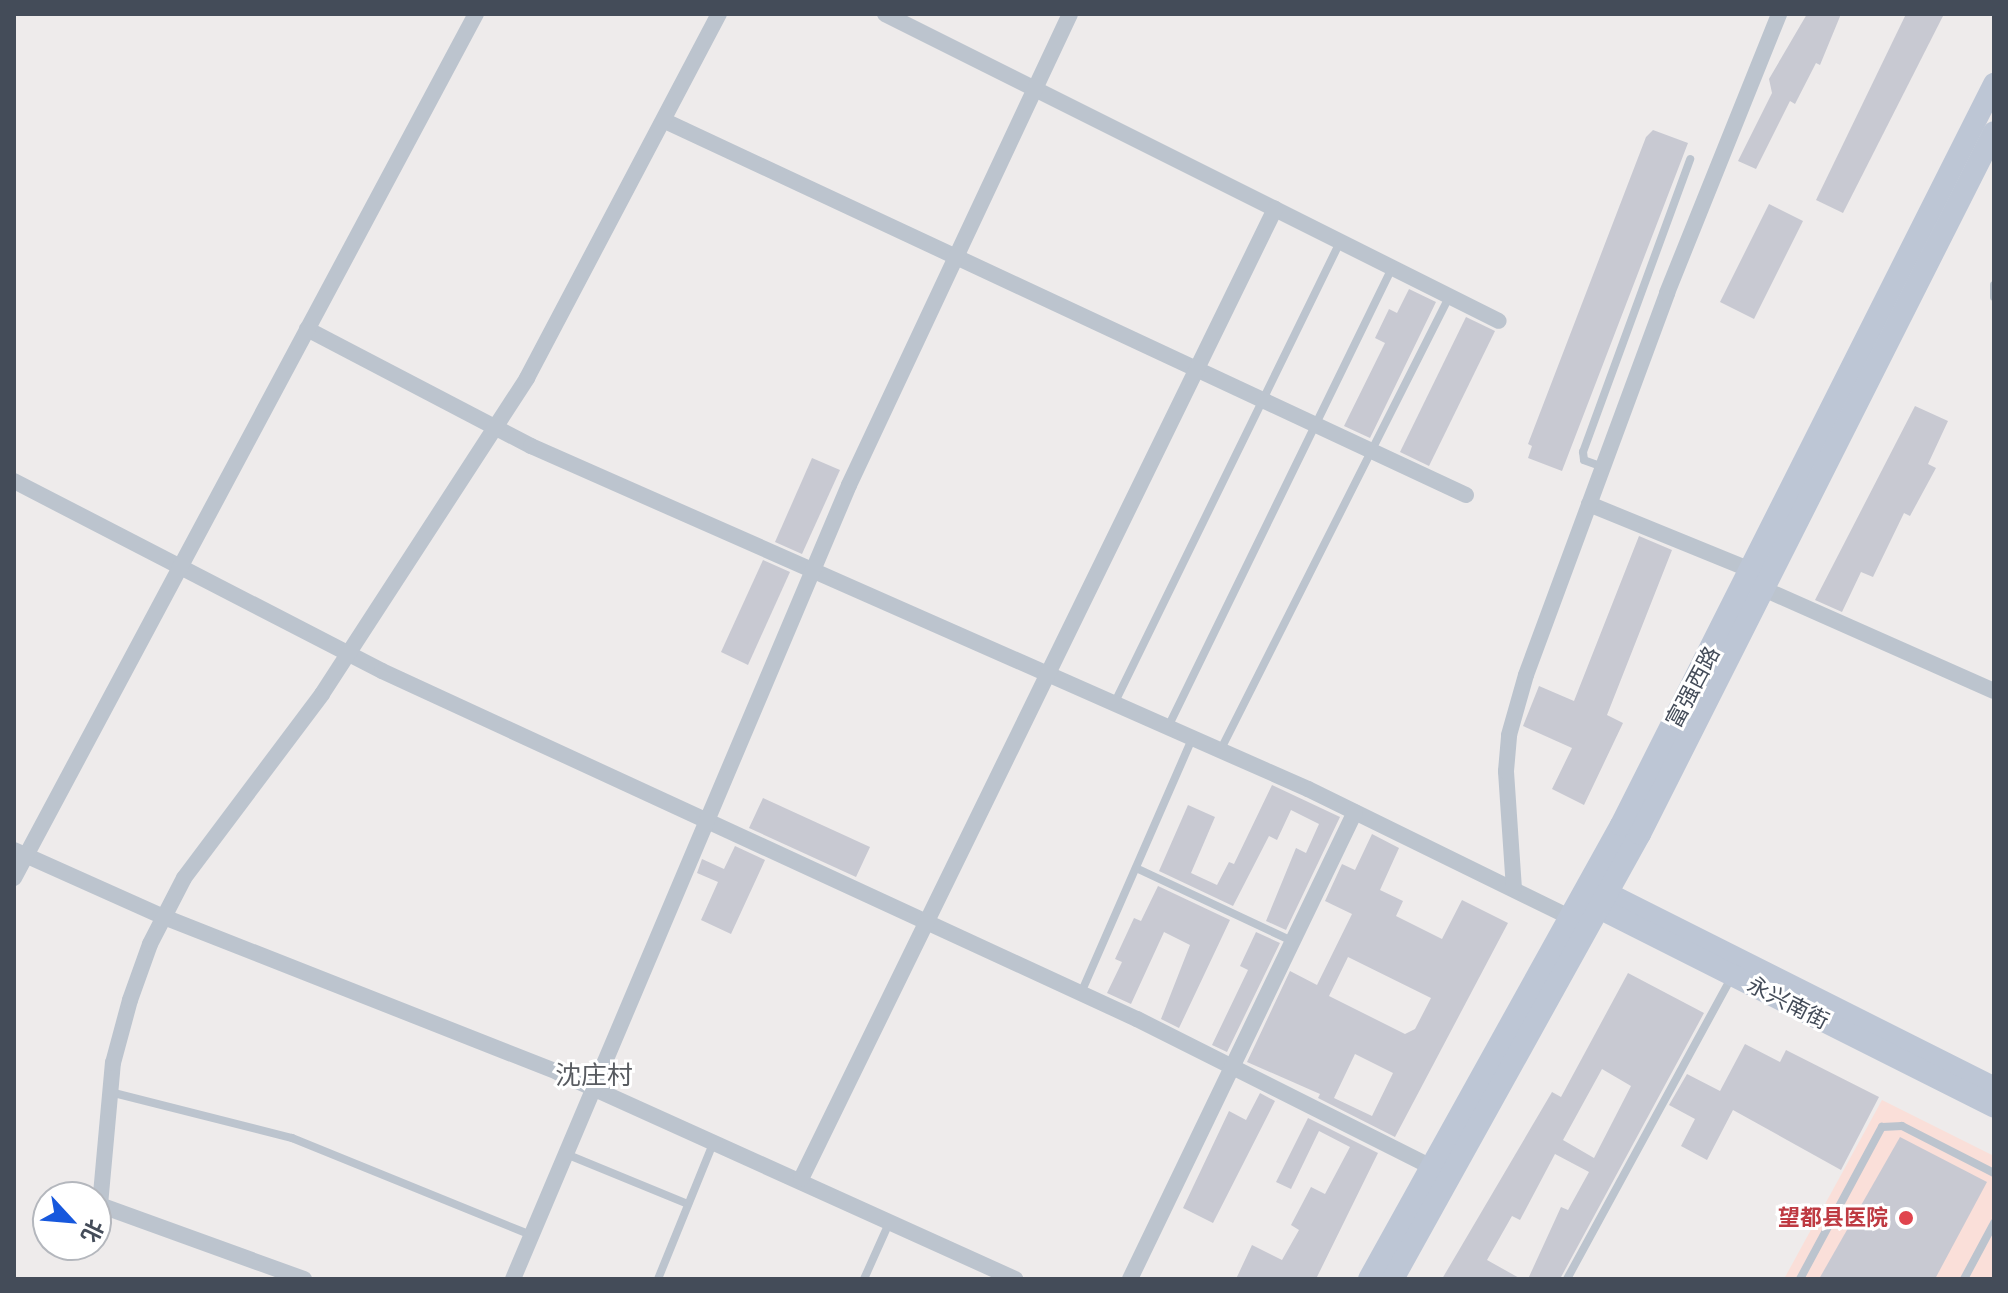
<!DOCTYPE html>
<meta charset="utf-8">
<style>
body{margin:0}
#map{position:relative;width:2008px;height:1293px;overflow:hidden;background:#eeebeb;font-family:Poppins,"Noto Sans SC",sans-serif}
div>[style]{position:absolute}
.medical>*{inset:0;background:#fadfd9}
.building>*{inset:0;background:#c8c9d2}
.service>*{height:8px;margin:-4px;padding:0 4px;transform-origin:4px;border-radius:4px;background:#bcc4ce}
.minor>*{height:16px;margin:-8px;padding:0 8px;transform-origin:8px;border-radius:8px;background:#bcc4ce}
.secondary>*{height:22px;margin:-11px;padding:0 11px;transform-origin:11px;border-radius:11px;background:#bdc6d5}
.dots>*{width:22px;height:22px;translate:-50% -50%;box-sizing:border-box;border:4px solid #fff;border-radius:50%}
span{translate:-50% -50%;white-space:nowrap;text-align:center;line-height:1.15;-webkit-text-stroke:6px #fff;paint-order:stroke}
.street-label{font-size:22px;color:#444c59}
.health-label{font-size:22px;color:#be3a42;font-weight:700}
.right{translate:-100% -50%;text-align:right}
.quarter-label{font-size:26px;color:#585b60}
.frame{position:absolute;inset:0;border:16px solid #444c59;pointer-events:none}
.north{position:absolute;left:32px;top:1181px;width:80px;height:80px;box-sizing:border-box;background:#fff;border:2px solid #b4b7bd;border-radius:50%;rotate:116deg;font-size:22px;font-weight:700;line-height:32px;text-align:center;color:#444c59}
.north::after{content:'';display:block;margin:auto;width:28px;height:36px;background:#1758dd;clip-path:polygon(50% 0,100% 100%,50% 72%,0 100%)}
</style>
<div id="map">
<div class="medical">
<i style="clip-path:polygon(1882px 1100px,1994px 1156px,1994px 1279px,1784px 1279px)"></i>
</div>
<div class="building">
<i style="clip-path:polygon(1807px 14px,1841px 14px,1820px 65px,1816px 63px,1795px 104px,1790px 101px,1756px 169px,1738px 161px,1772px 93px,1769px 79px)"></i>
<i style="clip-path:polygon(1906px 14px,1944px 14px,1843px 213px,1816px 200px)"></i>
<i style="clip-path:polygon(1653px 130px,1688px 143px,1562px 471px,1528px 458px,1532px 446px,1528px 444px,1646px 137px)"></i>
<i style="clip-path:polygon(1769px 204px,1803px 221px,1754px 319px,1720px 302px)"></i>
<i style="clip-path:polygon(1409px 289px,1436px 302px,1370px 438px,1344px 426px,1385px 343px,1375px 338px,1389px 309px,1397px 313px)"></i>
<i style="clip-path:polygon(1466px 317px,1495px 331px,1429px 466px,1400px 452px)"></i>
<i style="clip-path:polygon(1915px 406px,1948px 421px,1928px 464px,1936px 468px,1910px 516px,1904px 513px,1873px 577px,1861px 572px,1842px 612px,1815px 600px)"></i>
<i style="clip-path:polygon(812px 458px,840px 470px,802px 554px,775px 542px)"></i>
<i style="clip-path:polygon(1639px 536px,1672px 550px,1607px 715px,1623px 723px,1584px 805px,1552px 789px,1572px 748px,1523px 726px,1539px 686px,1574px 701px)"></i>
<i style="clip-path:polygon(763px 560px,790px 572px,748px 665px,721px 652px)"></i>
<i style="clip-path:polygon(1272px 785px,1340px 817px,1286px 930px,1266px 921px,1296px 848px,1306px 853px,1319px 824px,1291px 810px,1277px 840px,1269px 836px,1233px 906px,1159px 871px,1188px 805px,1215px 817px,1191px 873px,1217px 885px,1229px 862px,1234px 864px)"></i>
<i style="clip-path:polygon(763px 798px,870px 847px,856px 877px,749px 828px)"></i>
<i style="clip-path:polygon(evenodd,1372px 834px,1399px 848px,1380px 890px,1403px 901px,1396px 916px,1442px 939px,1462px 900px,1508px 923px,1395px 1137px,1318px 1098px,1320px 1094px,1247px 1062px,1290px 971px,1317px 985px,1352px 914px,1325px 901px,1342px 864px,1355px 870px,1372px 834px,1348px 957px,1431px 998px,1415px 1029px,1405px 1034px,1329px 996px,1348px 957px,1372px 834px,1355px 1054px,1393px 1073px,1372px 1116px,1334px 1098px,1355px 1054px)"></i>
<i style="clip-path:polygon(735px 846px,765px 860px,731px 934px,701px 920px,718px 882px,697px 873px,702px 859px,724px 869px)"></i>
<i style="clip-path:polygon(1158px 886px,1230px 920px,1179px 1028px,1161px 1019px,1190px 945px,1164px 932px,1131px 1004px,1107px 993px,1122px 962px,1115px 959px,1134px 918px,1141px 921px)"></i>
<i style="clip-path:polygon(1256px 932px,1280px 943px,1227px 1052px,1212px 1045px,1248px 970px,1240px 966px)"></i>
<i style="clip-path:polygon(evenodd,1628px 973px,1704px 1013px,1560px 1279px,1528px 1279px,1561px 1207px,1568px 1210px,1589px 1172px,1555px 1154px,1520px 1220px,1512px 1216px,1487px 1260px,1521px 1279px,1442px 1279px,1552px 1092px,1561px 1097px,1628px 973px,1602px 1069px,1631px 1086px,1594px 1158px,1563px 1140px,1602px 1069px)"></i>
<i style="clip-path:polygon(1745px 1044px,1780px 1062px,1786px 1050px,1879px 1097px,1841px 1170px,1733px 1110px,1707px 1160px,1681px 1146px,1695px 1119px,1669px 1105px,1687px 1074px,1720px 1091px)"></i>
<i style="clip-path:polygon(1260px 1093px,1275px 1101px,1213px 1223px,1183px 1208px,1229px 1111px,1246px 1120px)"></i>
<i style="clip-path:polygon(1308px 1118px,1378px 1153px,1316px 1279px,1236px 1279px,1252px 1245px,1282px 1260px,1299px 1230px,1291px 1225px,1311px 1187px,1325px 1194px,1350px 1147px,1319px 1131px,1291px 1189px,1276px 1182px)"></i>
<i style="clip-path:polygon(1900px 1137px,1987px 1182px,1935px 1279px,1819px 1279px)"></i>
</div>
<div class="service">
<i style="left:1994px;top:285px;width:12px;rotate:90deg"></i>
<i style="left:1603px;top:467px;width:20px;rotate:-160deg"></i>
<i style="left:1584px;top:460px;width:8px;rotate:-97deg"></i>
<i style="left:1583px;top:452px;width:312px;rotate:-69.9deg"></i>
<i style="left:1114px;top:704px;width:514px;rotate:-63.93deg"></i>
<i style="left:1168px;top:727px;width:511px;rotate:-63.99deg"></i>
<i style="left:1220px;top:751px;width:508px;rotate:-63.23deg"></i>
<i style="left:1136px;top:868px;width:172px;rotate:25.1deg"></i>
<i style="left:1081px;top:993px;width:277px;rotate:-66.4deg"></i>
<i style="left:110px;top:1092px;width:188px;rotate:14.2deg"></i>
<i style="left:292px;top:1138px;width:258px;rotate:22.1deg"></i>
<i style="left:566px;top:1154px;width:132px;rotate:22.3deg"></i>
<i style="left:658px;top:1279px;width:149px;rotate:-67.9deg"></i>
<i style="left:864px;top:1279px;width:64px;rotate:-65.9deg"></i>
<i style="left:1567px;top:1279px;width:345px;rotate:-61.4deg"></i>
<i style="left:1800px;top:1279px;width:173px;rotate:-61.7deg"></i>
<i style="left:1882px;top:1127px;width:20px;rotate:-3deg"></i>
<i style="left:1902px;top:1126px;width:103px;rotate:27.1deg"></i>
<i style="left:1964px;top:1279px;width:64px;rotate:-61.8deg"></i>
</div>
<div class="minor">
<i style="left:885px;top:14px;width:686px;rotate:26.57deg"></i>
<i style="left:665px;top:121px;width:884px;rotate:25.03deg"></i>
<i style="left:307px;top:329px;width:253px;rotate:27.6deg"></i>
<i style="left:531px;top:446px;width:849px;rotate:23.82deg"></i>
<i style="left:1308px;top:789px;width:293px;rotate:26.1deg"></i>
<i style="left:14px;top:481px;width:414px;rotate:27.3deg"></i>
<i style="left:382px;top:671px;width:831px;rotate:24.75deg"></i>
<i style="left:1137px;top:1019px;width:331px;rotate:26.7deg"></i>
<i style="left:1589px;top:504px;width:177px;rotate:22.2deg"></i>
<i style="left:1766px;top:590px;width:249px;rotate:23.9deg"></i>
<i style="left:14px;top:850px;width:164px;rotate:24.1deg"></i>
<i style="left:164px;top:917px;width:422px;rotate:21.5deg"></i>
<i style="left:557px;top:1072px;width:503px;rotate:24.32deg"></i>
<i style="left:14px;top:878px;width:980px;rotate:-61.87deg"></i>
<i style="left:1514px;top:889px;width:118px;rotate:-93.9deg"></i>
<i style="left:1506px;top:771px;width:36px;rotate:-85deg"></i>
<i style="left:1509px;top:735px;width:62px;rotate:-74.2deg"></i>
<i style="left:1526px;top:675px;width:407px;rotate:-69.7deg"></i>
<i style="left:1667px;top:293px;width:301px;rotate:-68.1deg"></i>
<i style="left:801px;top:1179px;width:1080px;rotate:-63.96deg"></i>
<i style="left:304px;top:1279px;width:217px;rotate:-160.1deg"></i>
<i style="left:100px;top:1205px;width:143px;rotate:-84.8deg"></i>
<i style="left:113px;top:1063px;width:65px;rotate:-74.9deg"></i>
<i style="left:130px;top:1000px;width:59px;rotate:-70.3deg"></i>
<i style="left:150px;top:944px;width:74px;rotate:-62.7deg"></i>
<i style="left:184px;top:878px;width:230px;rotate:-53.1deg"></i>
<i style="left:322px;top:694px;width:377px;rotate:-57deg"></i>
<i style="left:527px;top:378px;width:412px;rotate:-62.2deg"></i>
<i style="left:513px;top:1279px;width:862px;rotate:-67.06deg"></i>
<i style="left:849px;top:485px;width:520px;rotate:-64.86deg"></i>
<i style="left:1130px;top:1279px;width:518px;rotate:-64.28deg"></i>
</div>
<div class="secondary">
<i style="left:1595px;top:887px;width:447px;rotate:26.7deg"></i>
<i style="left:1589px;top:903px;width:453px;rotate:26.7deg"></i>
<i style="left:1369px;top:1279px;width:519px;rotate:-60.97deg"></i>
<i style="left:1621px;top:825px;width:830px;rotate:-63.28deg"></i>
<i style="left:1393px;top:1279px;width:509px;rotate:-60.97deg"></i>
<i style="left:1640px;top:834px;width:786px;rotate:-63.24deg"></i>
</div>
<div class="dots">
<i style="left:1906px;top:1218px;background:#e0444e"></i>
</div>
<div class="street-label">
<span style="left:1693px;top:687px;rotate:-62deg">富强西路</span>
<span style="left:1788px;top:1003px;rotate:27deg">永兴南街</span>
</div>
<div class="health-label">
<span class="right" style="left:1888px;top:1218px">望都县医院</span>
</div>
<div class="quarter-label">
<span style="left:594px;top:1076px">沈庄村</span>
</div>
<div class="frame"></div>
<div class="north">北</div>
</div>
